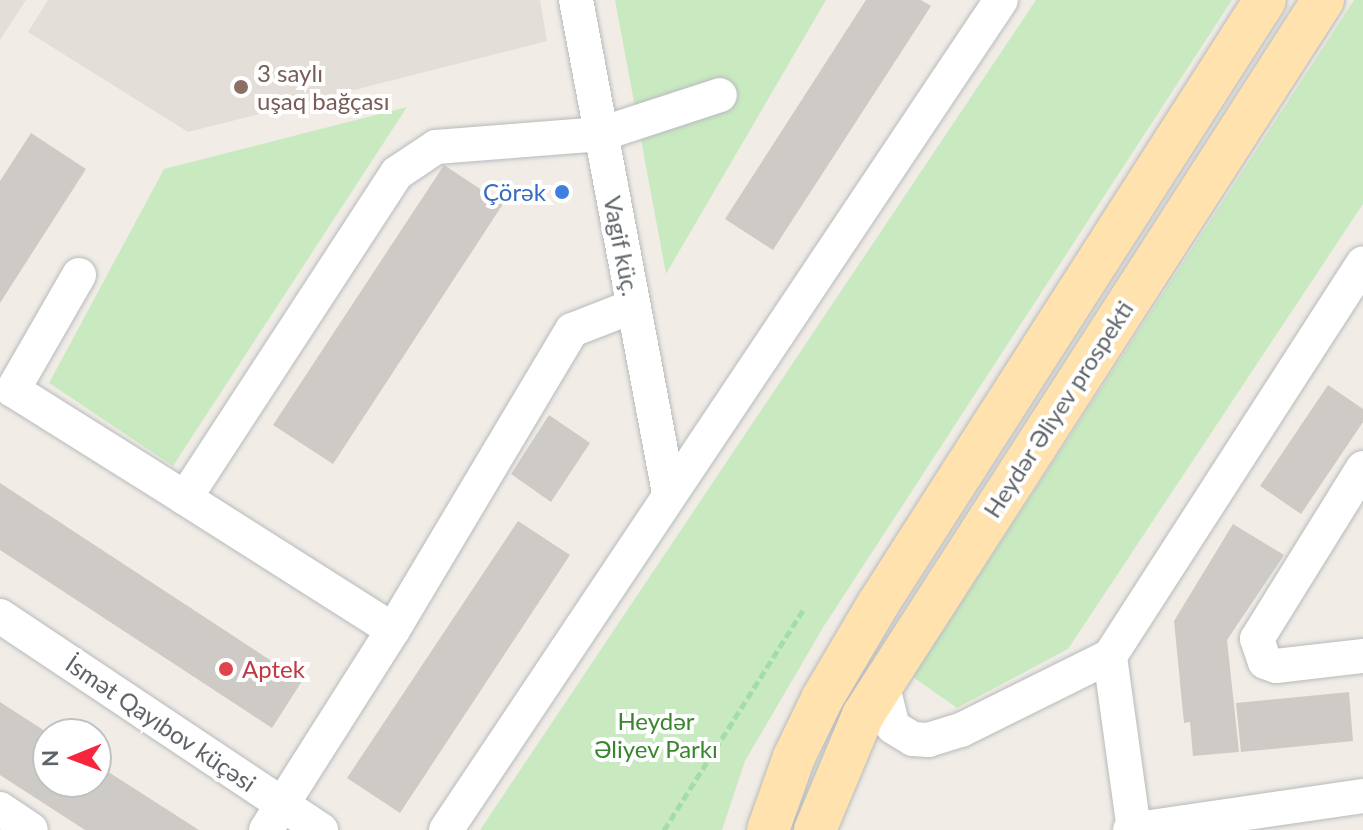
<!DOCTYPE html>
<meta charset="utf-8">
<style>
body{margin:0}
#map{position:relative;width:1363px;height:830px;overflow:hidden;background:#f1ede6;font-family:Lato,sans-serif}
div>[style]{position:absolute}
.education>*{inset:0;background:#e3ded7}
.green>*{inset:0;background:#c9eac1}
.building>*{inset:0;background:#cecac5}
.path>*{height:5px;margin-top:-2.5px;transform-origin:0;background:repeating-linear-gradient(90deg,#a3dda7 0 8px,transparent 0 12px)}
.roads{filter:drop-shadow(0 0 2px #b7babe) drop-shadow(0 0 2px #b7babe)}
.minor>*{height:34px;margin:-17px;padding:0 17px;transform-origin:17px;border-radius:17px;background:#fff}
.major>*{height:42px;margin:-21px;padding:0 21px;transform-origin:21px;border-radius:21px;background:#ffe2ae}
.dots>*{width:22px;height:22px;translate:-50% -50%;box-sizing:border-box;border:4px solid #fff;border-radius:50%}
span{translate:-50% -50%;white-space:nowrap;text-align:center;line-height:1.15;-webkit-text-stroke:8px #fff;paint-order:stroke}
.education-label{font-size:24px;color:#785e54}
.left{translate:0 -50%;text-align:left}
.shop-label{font-size:24px;color:#366cbe}
.right{translate:-100% -50%;text-align:right}
.street-label{font-size:24px;color:#5e6468}
.health-label{font-size:24px;color:#be3a42}
.park-label{font-size:24px;color:#3a862e}
.north{position:absolute;left:32px;top:718px;width:80px;height:80px;box-sizing:border-box;background:#fff;border:2px solid #bfc1c3;border-radius:50%;rotate:269deg;font-size:22px;font-weight:700;line-height:32px;text-align:center;color:#5e6468}
.north::after{content:'';display:block;margin:auto;width:28px;height:36px;background:#f8263d;clip-path:polygon(50% 0,100% 100%,50% 72%,0 100%)}
</style>
<div id="map">
<div class="education">
<i style="clip-path:polygon(0 0,26px 0,0 40px)"></i>
<i style="clip-path:polygon(48px 0,540px 0,547px 41px,188px 132px,28px 32px)"></i>
</div>
<div class="green">
<i style="clip-path:polygon(615px 0,826px 0,666px 274px)"></i>
<i style="clip-path:polygon(1036px 0,1232px 0,824px 626px,745px 761px,722px 830px,480px 830px)"></i>
<i style="clip-path:polygon(1354px 0,1363px 0,1363px 204px,1068px 649px,957px 708px,913px 677px)"></i>
<i style="clip-path:polygon(407px 107px,173px 466px,49px 383px,164px 169px)"></i>
</div>
<div class="building">
<i style="clip-path:polygon(866px 0,921px 0,931px 6px,773px 250px,725px 219px)"></i>
<i style="clip-path:polygon(31px 133px,86px 169px,0 303px,0 181px)"></i>
<i style="clip-path:polygon(444px 165px,503px 204px,333px 464px,273px 425px)"></i>
<i style="clip-path:polygon(1328px 385px,1363px 409px,1363px 422px,1301px 514px,1260px 486px)"></i>
<i style="clip-path:polygon(549px 415px,590px 443px,551px 502px,511px 474px)"></i>
<i style="clip-path:polygon(0 483px,302px 681px,272px 728px,0 550px)"></i>
<i style="clip-path:polygon(518px 521px,570px 555px,400px 813px,347px 778px)"></i>
<i style="clip-path:polygon(1233px 524px,1284px 555px,1227px 640px,1239px 752px,1193px 756px,1190px 722px,1184px 723px,1174px 621px)"></i>
<i style="clip-path:polygon(1349px 692px,1353px 741px,1241px 752px,1236px 703px)"></i>
<i style="clip-path:polygon(0 702px,48px 733px,48px 782px,96px 782px,96px 764px,199px 830px,85px 830px,0 775px)"></i>
</div>
<div class="path">
<i style="left:664px;top:830px;width:260px;rotate:-57.7deg"></i>
</div>
<div class="roads">
<div class="minor">
<i style="left:576px;top:0;width:502px;rotate:79.32deg"></i>
<i style="left:79px;top:275px;width:133px;rotate:119.9deg"></i>
<i style="left:13px;top:390px;width:203px;rotate:32.1deg"></i>
<i style="left:185px;top:498px;width:388px;rotate:-56.9deg"></i>
<i style="left:397px;top:173px;width:47px;rotate:-33.7deg"></i>
<i style="left:436px;top:147px;width:166px;rotate:-4.5deg"></i>
<i style="left:601px;top:134px;width:125px;rotate:-18.1deg"></i>
<i style="left:1363px;top:468px;width:201px;rotate:121.8deg"></i>
<i style="left:1257px;top:639px;width:24px;rotate:71deg"></i>
<i style="left:1265px;top:662px;width:12px;rotate:20deg"></i>
<i style="left:1276px;top:666px;width:88px;rotate:-6.6deg"></i>
<i style="left:185px;top:498px;width:246px;rotate:32.4deg"></i>
<i style="left:0;top:616px;width:386px;rotate:33.7deg"></i>
<i style="left:882px;top:683px;width:45px;rotate:76deg"></i>
<i style="left:893px;top:727px;width:23px;rotate:31deg"></i>
<i style="left:913px;top:739px;width:15px;rotate:4deg"></i>
<i style="left:928px;top:740px;width:34px;rotate:-17deg"></i>
<i style="left:961px;top:730px;width:166px;rotate:-26.4deg"></i>
<i style="left:0;top:809px;width:37px;rotate:34deg"></i>
<i style="left:266px;top:830px;width:237px;rotate:-57.6deg"></i>
<i style="left:393px;top:630px;width:349px;rotate:-59.2deg"></i>
<i style="left:572px;top:330px;width:66px;rotate:-21.2deg"></i>
<i style="left:446px;top:830px;width:998px;rotate:-56.23deg"></i>
<i style="left:1130px;top:830px;width:235px;rotate:-8.3deg"></i>
<i style="left:1134px;top:830px;width:176px;rotate:-97.9deg"></i>
<i style="left:1110px;top:656px;width:467px;rotate:-57.2deg"></i>
</div>
<div class="major">
<i style="left:768px;top:830px;width:77px;rotate:-70.4deg"></i>
<i style="left:794px;top:757px;width:64px;rotate:-64.2deg"></i>
<i style="left:822px;top:699px;width:110px;rotate:-59.5deg"></i>
<i style="left:878px;top:604px;width:717px;rotate:-57.35deg"></i>
<i style="left:815px;top:830px;width:125px;rotate:-67.3deg"></i>
<i style="left:863px;top:715px;width:850px;rotate:-57.24deg"></i>
</div>
</div>
<div class="dots">
<i style="left:241px;top:87px;background:#8d6e63"></i>
<i style="left:562px;top:192px;background:#3f7fe0"></i>
<i style="left:226px;top:669px;background:#e0444e"></i>
</div>
<div class="education-label">
<span class="left" style="left:257px;top:87px">3 saylı<br>uşaq bağçası</span>
</div>
<div class="shop-label">
<span class="right" style="left:546px;top:192px">Çörək</span>
</div>
<div class="street-label">
<span style="left:622px;top:246px;rotate:79deg">Vagif küç.</span>
<span style="left:1058px;top:409px;rotate:-57deg">Heydər Əliyev prospekti</span>
<span style="left:161px;top:723px;rotate:34deg">İsmət Qayıbov küçəsi</span>
</div>
<div class="health-label">
<span class="left" style="left:242px;top:669px">Aptek</span>
</div>
<div class="park-label">
<span style="left:656px;top:735px">Heydər<br>Əliyev Parkı</span>
</div>
<div class="north">N</div>
</div>
